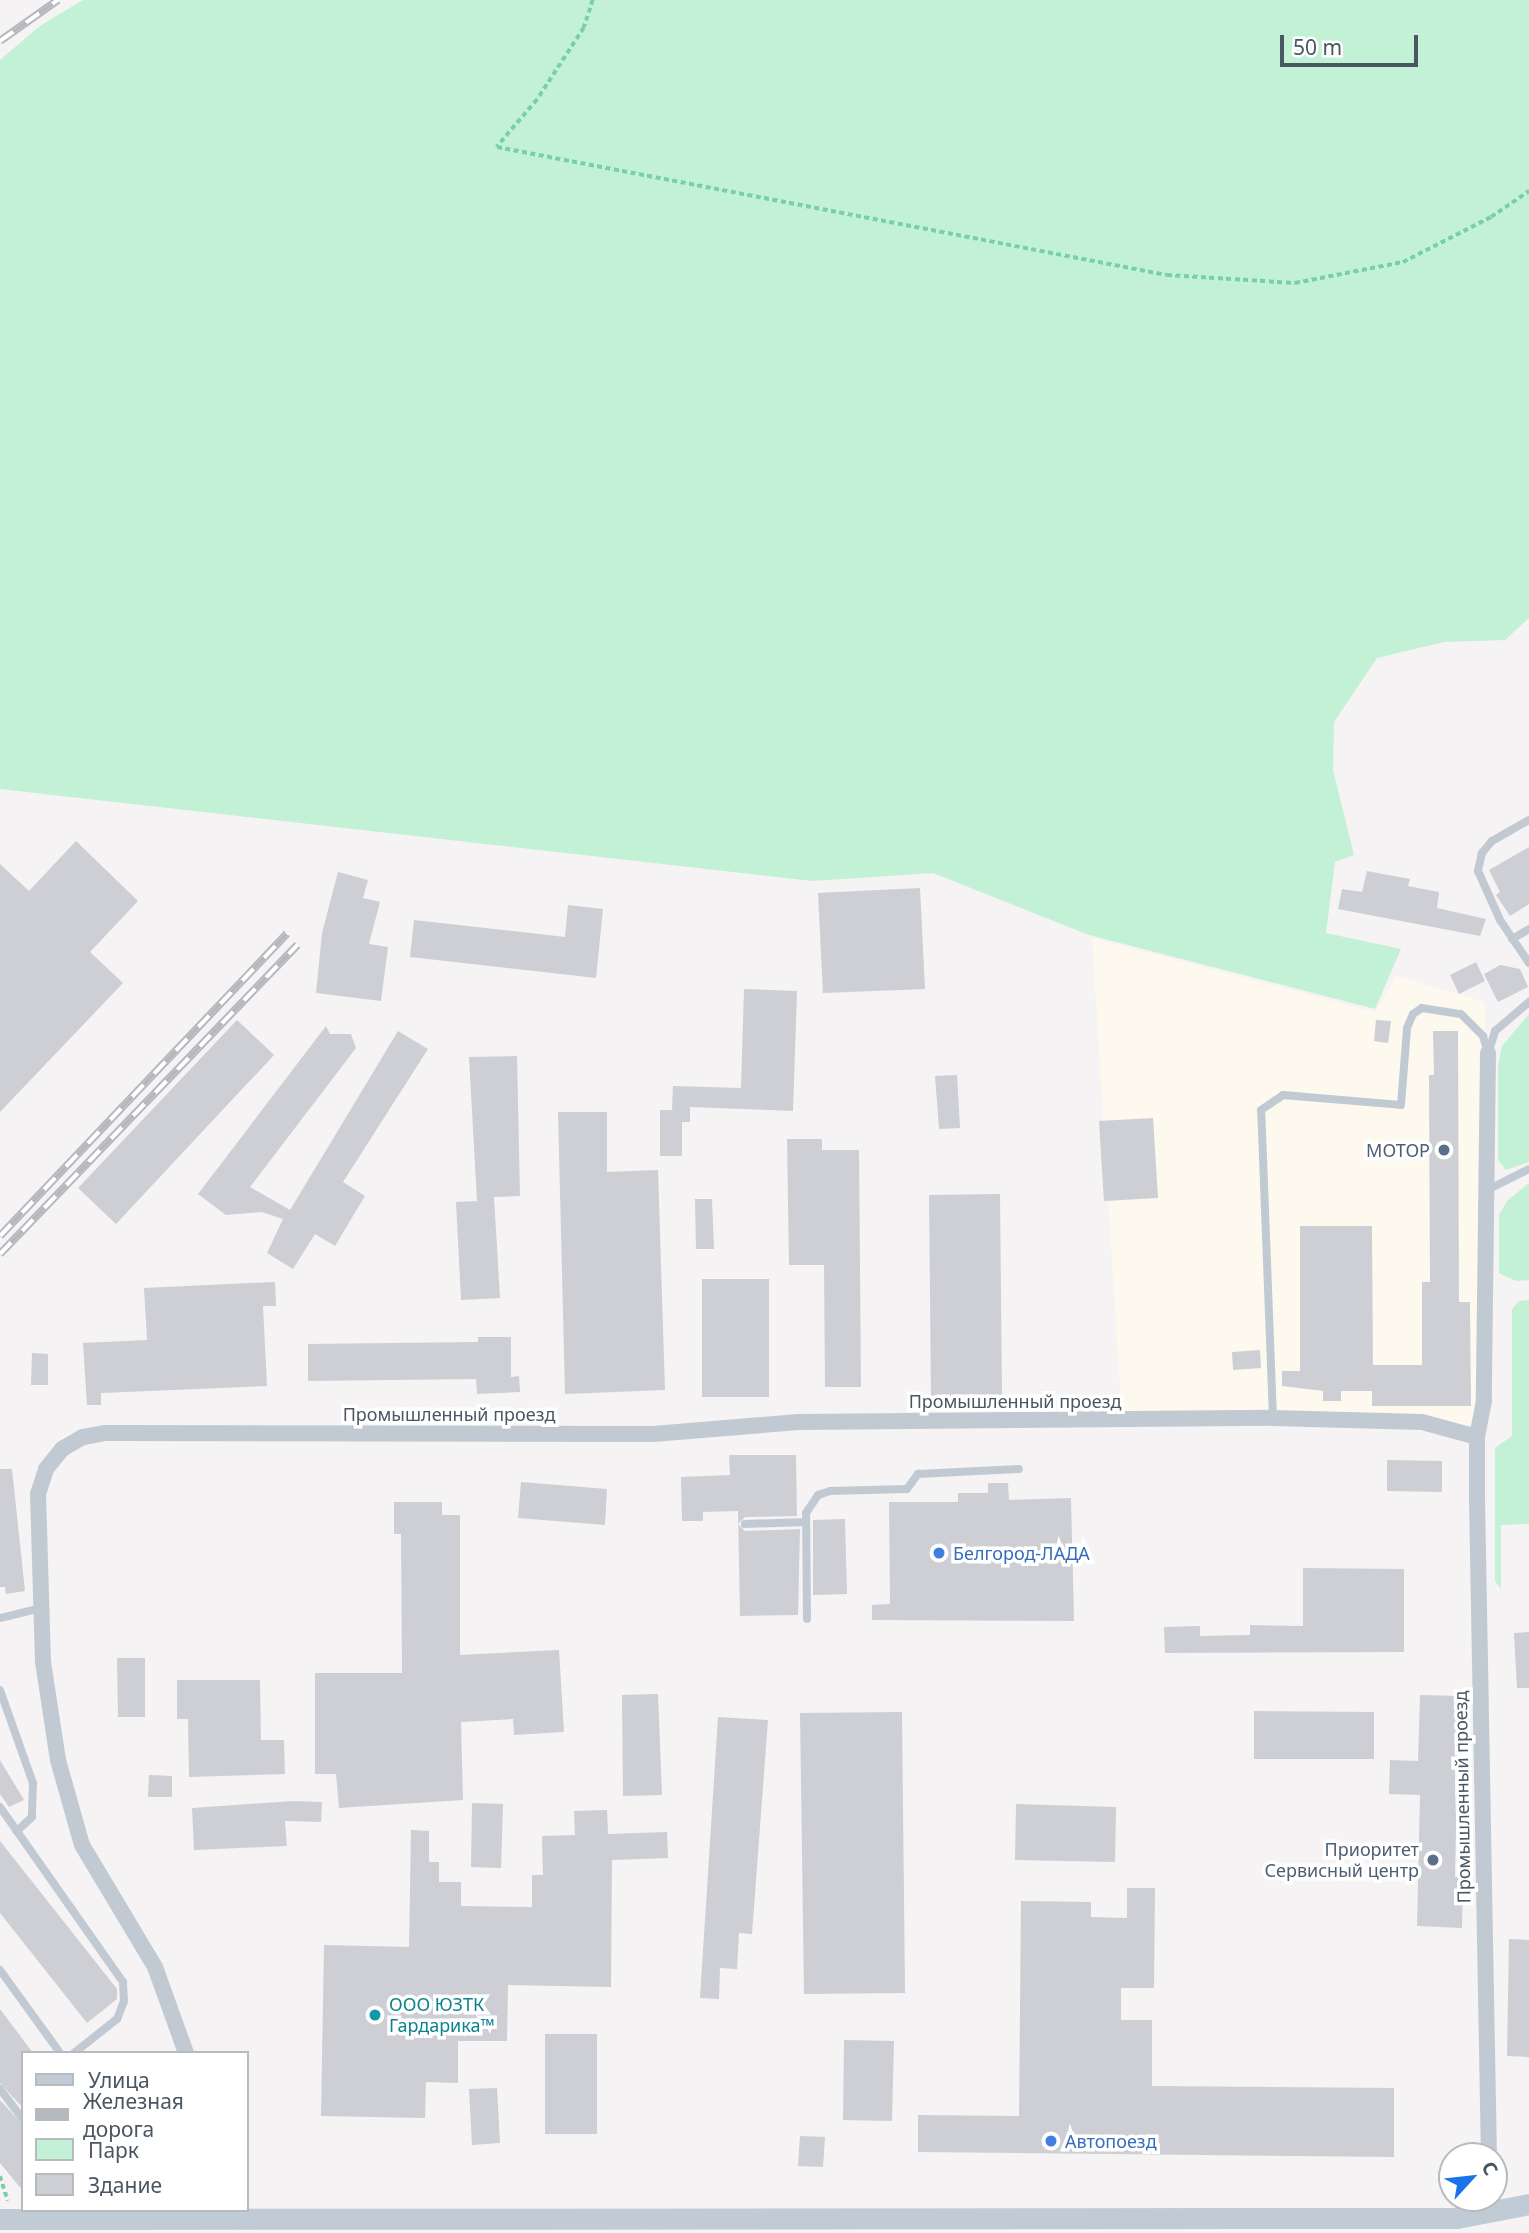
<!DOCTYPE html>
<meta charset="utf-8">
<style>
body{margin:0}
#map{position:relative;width:1529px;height:2233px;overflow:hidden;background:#f5f3f3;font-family:"Noto Sans",sans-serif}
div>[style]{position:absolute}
.commercial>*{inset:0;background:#fdf9ef}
.green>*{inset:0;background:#c3f1d5}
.building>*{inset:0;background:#cdcfd5}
.path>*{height:3.5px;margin-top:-1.75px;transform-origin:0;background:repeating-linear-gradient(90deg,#7ad0a6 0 5px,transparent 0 8.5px)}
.lane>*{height:8px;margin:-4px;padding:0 4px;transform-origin:4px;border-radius:4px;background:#c1cad2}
.street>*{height:16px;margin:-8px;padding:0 8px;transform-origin:8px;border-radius:8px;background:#c1cad2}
.secondary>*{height:21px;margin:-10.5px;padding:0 10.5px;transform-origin:10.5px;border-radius:10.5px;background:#c1cbd6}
.rail>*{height:8px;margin-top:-4px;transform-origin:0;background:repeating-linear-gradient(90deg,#fff 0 16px,#b5b8bd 0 32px);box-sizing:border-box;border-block:2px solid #b5b8bd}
.dots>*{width:19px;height:19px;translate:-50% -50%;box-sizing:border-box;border:4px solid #fff;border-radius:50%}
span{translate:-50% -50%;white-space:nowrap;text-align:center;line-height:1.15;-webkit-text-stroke:7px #fff;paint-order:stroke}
.service-label{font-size:18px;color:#4e5e75}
.right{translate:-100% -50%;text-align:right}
.street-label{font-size:18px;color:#4a5661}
.shop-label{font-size:18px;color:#366cbe}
.left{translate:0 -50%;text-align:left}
.culture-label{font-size:18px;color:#0d838f}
.legend{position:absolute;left:21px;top:2051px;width:228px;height:161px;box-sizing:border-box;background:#fff;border:2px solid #b7bbc0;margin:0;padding:9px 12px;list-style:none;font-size:21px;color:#4a5661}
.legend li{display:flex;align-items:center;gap:14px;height:35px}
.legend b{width:35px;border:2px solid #b7bbc0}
.north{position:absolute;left:1438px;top:2142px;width:70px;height:70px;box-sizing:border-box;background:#fff;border:2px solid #b7bbc0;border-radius:50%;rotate:63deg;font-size:19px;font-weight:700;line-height:28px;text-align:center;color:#4a5661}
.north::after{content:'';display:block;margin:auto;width:24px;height:32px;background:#1a73e8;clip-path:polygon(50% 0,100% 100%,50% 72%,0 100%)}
.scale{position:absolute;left:1280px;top:35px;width:138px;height:32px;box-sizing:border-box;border:4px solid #4a5661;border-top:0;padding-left:9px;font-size:21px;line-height:24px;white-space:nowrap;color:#4a5661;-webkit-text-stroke:5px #fff;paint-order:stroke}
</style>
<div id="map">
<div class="commercial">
<i style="clip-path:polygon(1092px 938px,1375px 1012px,1396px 976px,1485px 1002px,1486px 1425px,1122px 1422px)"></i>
</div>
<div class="green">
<i style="clip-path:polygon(83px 0,1529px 0,1529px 618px,1505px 640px,1444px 642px,1377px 658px,1334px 722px,1333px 770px,1354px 855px,1335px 862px,1326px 933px,1401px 949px,1375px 1009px,1089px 935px,933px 873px,812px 881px,0 789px,0 60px,40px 26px)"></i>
<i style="clip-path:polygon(1529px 1014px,1529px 1162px,1506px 1170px,1498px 1160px,1498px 1066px,1502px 1046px)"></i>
<i style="clip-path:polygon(1529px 1183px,1529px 1280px,1516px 1281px,1499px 1273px,1499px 1215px,1507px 1201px)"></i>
<i style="clip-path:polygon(1529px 1300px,1529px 1524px,1501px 1525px,1501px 1589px,1495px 1581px,1495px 1448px,1512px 1436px,1512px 1309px,1519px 1301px)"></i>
</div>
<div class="building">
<i style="clip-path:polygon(76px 841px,138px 901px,90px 952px,123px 983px,0 1112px,0 864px,29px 891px)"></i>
<i style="clip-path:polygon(1529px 847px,1529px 904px,1510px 916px,1496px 895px,1500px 892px,1489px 870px)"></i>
<i style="clip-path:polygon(1367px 871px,1410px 879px,1408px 886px,1439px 892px,1437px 908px,1486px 919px,1480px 936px,1338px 909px,1342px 889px,1362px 892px)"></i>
<i style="clip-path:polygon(338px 872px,368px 880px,363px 898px,380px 902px,369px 944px,388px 947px,381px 1001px,316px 993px,322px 933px)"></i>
<i style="clip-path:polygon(920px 888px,925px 989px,823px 993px,818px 893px)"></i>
<i style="clip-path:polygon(568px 905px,603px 909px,596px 978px,410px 957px,414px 920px,565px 937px)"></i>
<i style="clip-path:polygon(1476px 962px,1485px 981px,1459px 994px,1450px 975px)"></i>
<i style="clip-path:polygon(1500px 965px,1520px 969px,1528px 987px,1498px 1002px,1484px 974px)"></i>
<i style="clip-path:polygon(744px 989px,797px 991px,793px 1111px,690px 1107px,690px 1122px,682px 1122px,682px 1156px,660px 1156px,660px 1110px,672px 1110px,673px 1086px,741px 1088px)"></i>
<i style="clip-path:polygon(237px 1020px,274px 1055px,116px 1224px,78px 1188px)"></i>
<i style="clip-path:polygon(1376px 1020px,1391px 1021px,1388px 1043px,1374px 1041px)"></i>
<i style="clip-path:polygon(326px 1026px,330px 1034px,351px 1034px,356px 1048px,250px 1187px,290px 1210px,398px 1031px,428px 1049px,343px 1182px,365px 1196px,335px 1246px,315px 1234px,293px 1269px,267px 1253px,283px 1219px,262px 1212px,226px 1215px,198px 1194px)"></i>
<i style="clip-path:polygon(1433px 1031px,1458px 1031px,1459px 1302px,1470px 1302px,1471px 1406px,1372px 1406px,1372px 1391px,1341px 1391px,1341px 1401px,1323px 1401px,1323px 1391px,1282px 1386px,1282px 1371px,1300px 1371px,1300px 1226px,1372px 1226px,1373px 1365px,1422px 1365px,1422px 1282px,1430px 1282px,1429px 1075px,1434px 1075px)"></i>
<i style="clip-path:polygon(517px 1056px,520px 1196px,494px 1197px,500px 1298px,461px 1300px,456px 1202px,477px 1201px,469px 1057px)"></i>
<i style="clip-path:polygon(957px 1075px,960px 1128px,939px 1129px,935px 1076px)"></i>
<i style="clip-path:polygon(558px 1112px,607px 1112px,607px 1172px,658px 1170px,665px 1390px,565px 1394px)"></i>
<i style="clip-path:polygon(1153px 1118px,1158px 1198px,1104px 1201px,1099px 1121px)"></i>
<i style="clip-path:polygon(787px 1139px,822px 1139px,822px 1150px,859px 1150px,861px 1387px,825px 1387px,824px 1265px,789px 1265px)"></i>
<i style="clip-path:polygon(1000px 1194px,1002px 1397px,931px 1398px,929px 1195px)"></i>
<i style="clip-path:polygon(695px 1199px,712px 1199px,714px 1249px,696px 1249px)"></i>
<i style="clip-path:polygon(702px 1279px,769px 1279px,769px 1397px,702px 1397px)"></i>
<i style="clip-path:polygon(275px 1282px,276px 1306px,263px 1306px,267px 1386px,101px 1393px,101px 1405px,87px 1405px,83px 1343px,147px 1340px,144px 1288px)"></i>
<i style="clip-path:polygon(478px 1337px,511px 1337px,511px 1377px,519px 1376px,520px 1392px,477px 1394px,476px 1379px,308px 1381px,308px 1344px,478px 1342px)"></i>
<i style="clip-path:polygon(1260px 1350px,1261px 1368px,1233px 1370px,1232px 1352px)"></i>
<i style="clip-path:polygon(32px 1353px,48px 1354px,48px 1385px,31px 1385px)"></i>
<i style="clip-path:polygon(729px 1455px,796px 1455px,797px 1516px,745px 1517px,738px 1524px,745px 1531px,800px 1529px,798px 1615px,740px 1616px,738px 1511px,703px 1512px,703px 1521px,682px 1521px,681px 1477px,730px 1475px)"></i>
<i style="clip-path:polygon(1387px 1460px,1442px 1461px,1442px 1492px,1387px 1491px)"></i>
<i style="clip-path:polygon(0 1469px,12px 1469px,25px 1591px,6px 1594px,5px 1587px,0 1587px)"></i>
<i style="clip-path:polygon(521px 1482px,607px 1489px,605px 1525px,518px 1518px)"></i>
<i style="clip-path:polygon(988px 1483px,1008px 1483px,1009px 1500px,1071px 1498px,1074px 1621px,872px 1620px,872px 1605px,890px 1604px,889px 1502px,958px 1502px,958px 1493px,988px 1493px)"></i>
<i style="clip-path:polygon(394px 1502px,442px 1502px,442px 1515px,460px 1515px,460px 1655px,559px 1650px,564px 1732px,514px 1735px,513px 1719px,461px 1722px,463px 1800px,339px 1808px,336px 1774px,315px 1774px,315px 1673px,402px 1673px,401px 1534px,394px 1534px)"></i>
<i style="clip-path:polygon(845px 1519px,847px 1594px,813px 1595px,813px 1520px)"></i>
<i style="clip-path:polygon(1303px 1568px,1404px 1569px,1404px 1652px,1165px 1653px,1164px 1627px,1200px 1626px,1200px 1636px,1250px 1635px,1250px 1625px,1303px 1626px)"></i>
<i style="clip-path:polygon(1529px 1632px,1529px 1688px,1517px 1688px,1514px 1633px)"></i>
<i style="clip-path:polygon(117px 1658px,145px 1658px,145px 1717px,118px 1717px)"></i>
<i style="clip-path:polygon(177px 1680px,260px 1680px,261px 1740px,284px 1740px,285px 1774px,189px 1777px,188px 1719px,177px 1719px)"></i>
<i style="clip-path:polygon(658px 1694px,662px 1795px,623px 1796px,622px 1695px)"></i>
<i style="clip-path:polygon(1420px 1695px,1459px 1696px,1455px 1877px,1463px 1877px,1462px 1928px,1417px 1926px,1420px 1795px,1389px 1794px,1390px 1760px,1418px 1761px)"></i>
<i style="clip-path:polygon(1254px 1711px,1374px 1712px,1374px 1759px,1254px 1759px)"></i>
<i style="clip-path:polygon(902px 1712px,905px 1993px,804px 1994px,800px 1713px)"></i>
<i style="clip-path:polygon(718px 1717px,768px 1720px,752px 1934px,739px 1933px,737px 1969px,720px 1968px,719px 1999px,700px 1998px)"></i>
<i style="clip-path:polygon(0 1760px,24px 1800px,9px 1807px,0 1794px)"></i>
<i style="clip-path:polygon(149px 1775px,172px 1776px,172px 1797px,148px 1797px)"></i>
<i style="clip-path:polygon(293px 1801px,322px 1802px,321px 1822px,285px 1821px,287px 1846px,194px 1850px,192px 1808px)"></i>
<i style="clip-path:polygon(472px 1803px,503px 1804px,501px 1868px,471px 1867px)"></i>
<i style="clip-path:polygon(1016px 1804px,1116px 1807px,1115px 1862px,1015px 1860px)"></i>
<i style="clip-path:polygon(607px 1810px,608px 1834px,667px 1832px,668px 1858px,612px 1860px,611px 1987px,508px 1985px,507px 2041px,458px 2041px,458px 2083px,426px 2082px,425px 2118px,321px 2116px,324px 1945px,409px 1947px,411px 1830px,429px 1831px,429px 1862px,439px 1862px,439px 1882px,461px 1882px,461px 1906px,532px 1907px,532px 1875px,543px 1875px,542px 1836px,575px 1835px,574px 1811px)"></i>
<i style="clip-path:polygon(0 1841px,117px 1989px,117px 1999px,87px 2023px,0 1913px)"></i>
<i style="clip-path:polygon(1127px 1888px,1155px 1888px,1154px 1988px,1121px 1988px,1121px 2020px,1152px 2020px,1152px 2086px,1394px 2088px,1394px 2157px,918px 2152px,918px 2115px,1019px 2116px,1021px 1901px,1091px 1902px,1091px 1917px,1127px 1918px)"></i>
<i style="clip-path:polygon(1509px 1939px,1529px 1940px,1529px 2057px,1507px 2056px)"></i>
<i style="clip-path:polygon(0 2009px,33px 2053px,23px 2053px,23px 2108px,0 2083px)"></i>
<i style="clip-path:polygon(545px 2034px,597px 2034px,597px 2134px,545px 2134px)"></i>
<i style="clip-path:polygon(844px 2040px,894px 2041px,892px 2121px,843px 2120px)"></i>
<i style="clip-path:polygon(497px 2088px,500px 2143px,472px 2145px,469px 2089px)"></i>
<i style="clip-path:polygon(0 2100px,23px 2125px,23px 2191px,0 2163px)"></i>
<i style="clip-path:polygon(800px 2136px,825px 2137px,823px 2167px,798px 2166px)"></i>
</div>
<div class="path">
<i style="left:593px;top:0;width:29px;rotate:108deg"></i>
<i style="left:584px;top:28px;width:86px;rotate:123.1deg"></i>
<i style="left:537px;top:100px;width:62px;rotate:130.4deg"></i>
<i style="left:497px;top:147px;width:682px;rotate:10.82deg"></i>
<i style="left:1167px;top:275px;width:128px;rotate:3.6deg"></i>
<i style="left:1295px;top:283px;width:110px;rotate:-11deg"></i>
<i style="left:1403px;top:262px;width:99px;rotate:-27.1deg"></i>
<i style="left:1491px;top:217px;width:46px;rotate:-34.4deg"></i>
<i style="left:0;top:2176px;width:26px;rotate:72deg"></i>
</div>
<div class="lane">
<i style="left:1529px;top:820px;width:43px;rotate:150.4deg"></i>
<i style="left:1492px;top:841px;width:16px;rotate:130deg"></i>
<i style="left:1482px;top:853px;width:18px;rotate:103deg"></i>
<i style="left:1478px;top:871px;width:54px;rotate:65.8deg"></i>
<i style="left:1500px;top:920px;width:52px;rotate:56deg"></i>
<i style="left:1512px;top:939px;width:20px;rotate:-30deg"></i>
<i style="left:1489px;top:1051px;width:21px;rotate:-73deg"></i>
<i style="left:1495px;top:1031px;width:45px;rotate:-40.5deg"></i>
<i style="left:1485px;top:1191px;width:49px;rotate:-26.6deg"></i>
<i style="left:1273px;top:1418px;width:308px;rotate:-92.2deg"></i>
<i style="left:1261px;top:1110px;width:27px;rotate:-34deg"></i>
<i style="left:1283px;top:1095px;width:118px;rotate:4.8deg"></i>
<i style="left:1401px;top:1105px;width:77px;rotate:-85.5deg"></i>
<i style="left:1407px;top:1028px;width:15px;rotate:-67deg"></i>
<i style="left:1413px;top:1014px;width:11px;rotate:-34deg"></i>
<i style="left:1422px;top:1008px;width:39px;rotate:9deg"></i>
<i style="left:1461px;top:1014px;width:31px;rotate:45deg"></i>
<i style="left:1483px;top:1036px;width:18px;rotate:74deg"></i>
<i style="left:745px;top:1524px;width:61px;rotate:-1.9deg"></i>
<i style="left:0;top:1618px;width:42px;rotate:-13.7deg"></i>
<i style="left:807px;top:1619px;width:106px;rotate:-90.5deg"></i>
<i style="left:806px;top:1513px;width:22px;rotate:-56deg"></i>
<i style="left:818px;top:1495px;width:13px;rotate:-18deg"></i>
<i style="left:830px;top:1491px;width:77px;rotate:-1.5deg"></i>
<i style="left:907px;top:1489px;width:19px;rotate:-54deg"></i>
<i style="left:918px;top:1474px;width:101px;rotate:-2.8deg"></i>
<i style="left:0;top:1690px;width:99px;rotate:70.5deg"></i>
<i style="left:33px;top:1783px;width:34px;rotate:92deg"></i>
<i style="left:32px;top:1817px;width:21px;rotate:137deg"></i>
<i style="left:0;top:1807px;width:214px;rotate:54.9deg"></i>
<i style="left:123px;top:1982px;width:19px;rotate:87deg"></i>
<i style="left:124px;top:2001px;width:19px;rotate:111deg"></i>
<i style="left:117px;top:2019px;width:55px;rotate:141.7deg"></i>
<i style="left:0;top:1970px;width:102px;rotate:54.1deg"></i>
<i style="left:0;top:2089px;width:38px;rotate:53deg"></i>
</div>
<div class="street">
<i style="left:1488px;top:1053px;width:348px;rotate:90.7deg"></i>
<i style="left:1484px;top:1401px;width:37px;rotate:101deg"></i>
<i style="left:1477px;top:1437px;width:61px;rotate:90deg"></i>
<i style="left:1477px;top:1498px;width:658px;rotate:88.96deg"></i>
<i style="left:186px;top:2053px;width:91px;rotate:-109.8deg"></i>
<i style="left:155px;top:1967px;width:142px;rotate:-120.9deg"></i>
<i style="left:82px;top:1845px;width:88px;rotate:-105.8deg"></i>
<i style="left:58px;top:1760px;width:99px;rotate:-98.7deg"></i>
<i style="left:43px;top:1662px;width:168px;rotate:-91.7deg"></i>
<i style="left:38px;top:1494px;width:26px;rotate:-72deg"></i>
<i style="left:46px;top:1469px;width:26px;rotate:-51deg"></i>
<i style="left:62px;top:1449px;width:24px;rotate:-30deg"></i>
<i style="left:83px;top:1437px;width:22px;rotate:-10deg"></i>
<i style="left:105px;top:1433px;width:548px;rotate:0.1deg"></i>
<i style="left:653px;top:1434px;width:146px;rotate:-4.7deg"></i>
<i style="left:799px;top:1422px;width:474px;rotate:-0.5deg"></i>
<i style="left:1273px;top:1418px;width:149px;rotate:1.5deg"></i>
<i style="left:1422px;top:1422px;width:57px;rotate:15.3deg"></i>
</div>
<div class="secondary">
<i style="left:0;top:2219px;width:1457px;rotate:-0.04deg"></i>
<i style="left:1457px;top:2218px;width:73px;rotate:-11deg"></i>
</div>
<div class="rail">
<i style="left:0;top:41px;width:71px;rotate:-35.3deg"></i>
<i style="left:0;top:1236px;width:417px;rotate:-46.5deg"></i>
<i style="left:0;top:1254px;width:429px;rotate:-46.1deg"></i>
</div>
<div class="dots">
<i style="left:1444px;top:1150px;background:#5c6f8a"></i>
<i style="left:939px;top:1553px;background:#3f7fe0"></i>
<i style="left:1433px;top:1860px;background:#5c6f8a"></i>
<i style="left:375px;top:2015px;background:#0f9aa8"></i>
<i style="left:1051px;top:2141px;background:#3f7fe0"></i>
</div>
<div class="service-label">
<span class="right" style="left:1430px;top:1150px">МОТОР</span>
<span class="right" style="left:1419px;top:1860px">Приоритет<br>Сервисный центр</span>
</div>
<div class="street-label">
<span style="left:1015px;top:1401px">Промышленный проезд</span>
<span style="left:449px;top:1414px">Промышленный проезд</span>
<span style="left:1462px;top:1797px;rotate:-91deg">Промышленный проезд</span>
</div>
<div class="shop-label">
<span class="left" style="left:953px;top:1553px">Белгород-ЛАДА</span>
<span class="left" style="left:1065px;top:2141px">Автопоезд</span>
</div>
<div class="culture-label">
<span class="left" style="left:389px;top:2015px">ООО ЮЗТК<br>Гардарика™</span>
</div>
<ul class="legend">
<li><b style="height:9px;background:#c1cbd6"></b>Улица</li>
<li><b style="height:9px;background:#b5b8bd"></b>Железная дорога</li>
<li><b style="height:19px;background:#c3f1d5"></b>Парк</li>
<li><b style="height:19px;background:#cdcfd5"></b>Здание</li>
</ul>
<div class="north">С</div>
<div class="scale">50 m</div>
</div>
